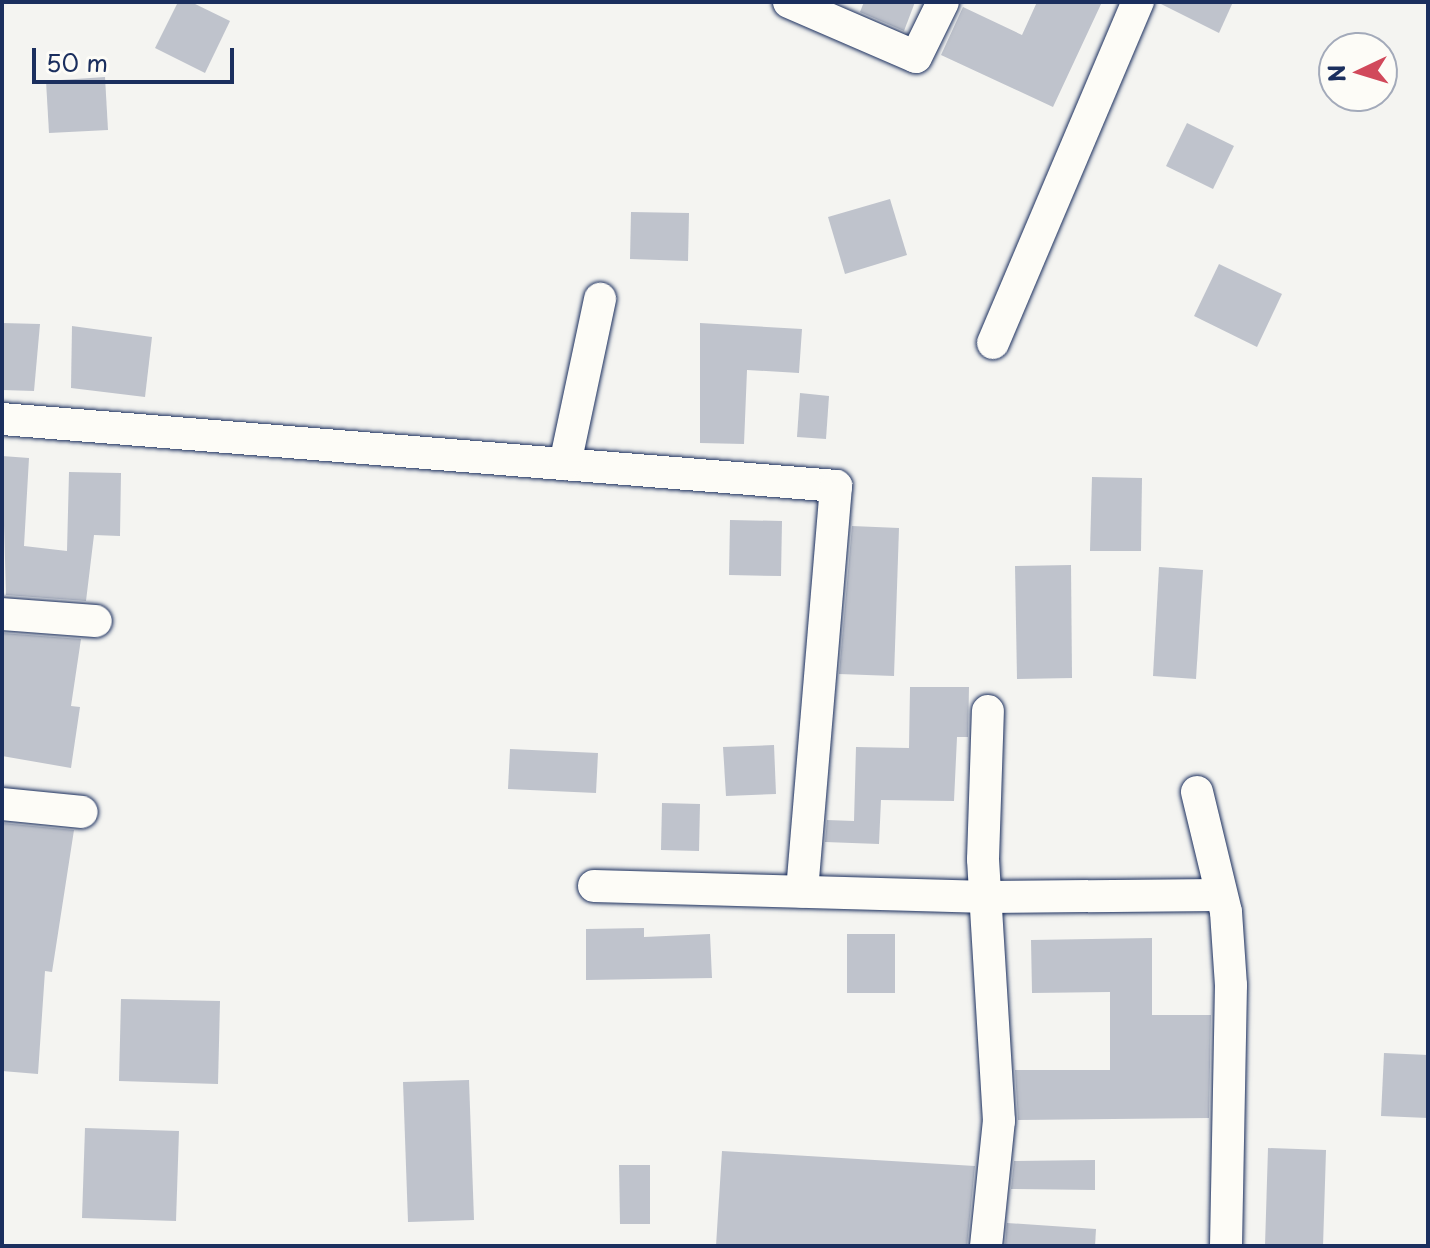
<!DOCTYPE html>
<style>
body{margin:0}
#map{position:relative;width:1430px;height:1248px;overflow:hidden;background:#f4f4f1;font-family:"Playpen Sans",sans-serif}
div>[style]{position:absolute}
.building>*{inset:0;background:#bfc3cc}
.roads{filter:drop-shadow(0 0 2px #1b2f5e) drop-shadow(0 0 2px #1b2f5e)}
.minor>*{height:32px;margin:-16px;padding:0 16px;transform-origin:16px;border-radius:16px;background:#fdfcf7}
span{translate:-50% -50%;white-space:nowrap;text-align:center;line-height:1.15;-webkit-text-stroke:6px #fdfcf7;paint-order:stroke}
.frame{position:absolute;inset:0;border:4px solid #1b2f5e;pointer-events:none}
.north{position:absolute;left:1318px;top:32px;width:80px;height:80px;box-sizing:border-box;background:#fdfcf7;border:2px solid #a3aaba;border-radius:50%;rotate:266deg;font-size:22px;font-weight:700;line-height:32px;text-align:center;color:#1b2f5e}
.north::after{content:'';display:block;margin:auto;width:28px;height:36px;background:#d1495b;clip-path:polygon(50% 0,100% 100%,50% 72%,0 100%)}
.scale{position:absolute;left:32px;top:48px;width:202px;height:36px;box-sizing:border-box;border:4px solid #1b2f5e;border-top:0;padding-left:10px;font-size:24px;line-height:28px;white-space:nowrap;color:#1b2f5e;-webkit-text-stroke:6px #fdfcf7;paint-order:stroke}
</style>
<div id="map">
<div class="building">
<i style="clip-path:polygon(178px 2px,191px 2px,230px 21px,205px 73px,155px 48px)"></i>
<i style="clip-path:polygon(864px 2px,915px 2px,904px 31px,860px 12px)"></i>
<i style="clip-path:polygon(1037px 2px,1102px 2px,1053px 107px,941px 55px,963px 7px,1022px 35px)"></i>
<i style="clip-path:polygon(1157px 2px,1233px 2px,1219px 33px)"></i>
<i style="clip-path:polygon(105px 77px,108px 130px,49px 133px,46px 81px)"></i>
<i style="clip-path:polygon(1187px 123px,1234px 146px,1213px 189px,1166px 166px)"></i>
<i style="clip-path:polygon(890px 199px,907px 255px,845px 274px,828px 217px)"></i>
<i style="clip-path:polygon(631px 212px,689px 213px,688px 261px,630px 259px)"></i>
<i style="clip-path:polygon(1219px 264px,1282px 294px,1257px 347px,1194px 316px)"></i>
<i style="clip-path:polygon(2px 323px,40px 324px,34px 391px,2px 390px)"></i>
<i style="clip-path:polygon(700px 323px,802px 329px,799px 373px,747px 370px,744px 444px,700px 443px)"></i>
<i style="clip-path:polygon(72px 326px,152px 337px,145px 397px,71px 388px)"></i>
<i style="clip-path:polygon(800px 393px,829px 396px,826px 439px,797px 437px)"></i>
<i style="clip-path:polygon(2px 456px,29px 458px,24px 546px,67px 551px,69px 472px,121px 473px,120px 536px,94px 535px,86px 601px,6px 595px)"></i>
<i style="clip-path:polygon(1092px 477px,1142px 478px,1141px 551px,1090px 551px)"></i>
<i style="clip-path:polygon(730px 520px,782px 521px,781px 576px,729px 575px)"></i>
<i style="clip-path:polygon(852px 526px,899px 528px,894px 676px,839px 674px)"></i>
<i style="clip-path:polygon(1071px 565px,1072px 678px,1017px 679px,1015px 566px)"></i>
<i style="clip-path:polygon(1159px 567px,1203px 570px,1196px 679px,1153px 676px)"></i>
<i style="clip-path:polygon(2px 633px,81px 639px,71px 706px,80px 707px,71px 768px,2px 756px)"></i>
<i style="clip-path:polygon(910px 687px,969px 687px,968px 737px,957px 737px,954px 801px,881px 800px,879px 844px,825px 842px,827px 820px,854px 821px,856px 747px,909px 748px)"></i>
<i style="clip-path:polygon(774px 745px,776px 794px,726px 796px,723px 747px)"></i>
<i style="clip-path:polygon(510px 749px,598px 753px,596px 793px,508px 789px)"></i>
<i style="clip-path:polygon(662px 803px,700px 804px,699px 851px,661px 850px)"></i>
<i style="clip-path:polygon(2px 823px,74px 830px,52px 972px,45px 971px,38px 1074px,2px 1071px)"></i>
<i style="clip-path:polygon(644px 928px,644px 937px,710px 934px,712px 978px,586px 980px,586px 929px)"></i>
<i style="clip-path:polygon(847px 934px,895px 934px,895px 993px,847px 993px)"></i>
<i style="clip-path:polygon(1152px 938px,1152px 1015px,1211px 1015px,1209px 1118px,1018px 1120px,1015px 1070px,1110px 1070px,1110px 992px,1032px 993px,1031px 940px)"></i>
<i style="clip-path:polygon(121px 999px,220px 1001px,218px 1084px,119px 1081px)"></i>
<i style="clip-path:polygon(1384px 1053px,1428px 1055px,1428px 1118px,1381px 1116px)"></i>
<i style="clip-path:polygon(469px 1080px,474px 1220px,408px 1222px,403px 1082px)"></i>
<i style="clip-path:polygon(85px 1128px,179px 1131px,176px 1221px,82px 1218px)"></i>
<i style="clip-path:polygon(1268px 1148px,1326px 1150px,1323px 1246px,1265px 1246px)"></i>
<i style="clip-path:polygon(722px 1151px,975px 1166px,967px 1246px,716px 1246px)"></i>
<i style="clip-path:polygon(1095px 1160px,1095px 1190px,1011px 1189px,1014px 1161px)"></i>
<i style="clip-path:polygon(619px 1165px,650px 1165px,650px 1224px,620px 1224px)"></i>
<i style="clip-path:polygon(1007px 1223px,1096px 1229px,1095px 1246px,1005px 1246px)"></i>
</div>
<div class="roads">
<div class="minor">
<i style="left:789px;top:2px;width:138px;rotate:23.4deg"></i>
<i style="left:916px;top:57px;width:61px;rotate:-63.9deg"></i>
<i style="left:993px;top:343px;width:371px;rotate:-67deg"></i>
<i style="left:2px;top:419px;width:837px;rotate:4.59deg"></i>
<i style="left:836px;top:486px;width:407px;rotate:94.8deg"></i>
<i style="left:565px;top:464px;width:169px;rotate:-78deg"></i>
<i style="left:2px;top:614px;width:94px;rotate:4.3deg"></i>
<i style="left:1197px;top:792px;width:123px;rotate:76.4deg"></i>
<i style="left:1226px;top:912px;width:73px;rotate:86.1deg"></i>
<i style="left:1231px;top:985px;width:261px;rotate:91.1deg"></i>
<i style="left:2px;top:804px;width:80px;rotate:5.7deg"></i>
<i style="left:594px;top:886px;width:394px;rotate:1.6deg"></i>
<i style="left:988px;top:897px;width:230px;rotate:-0.5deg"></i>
<i style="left:986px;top:1246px;width:126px;rotate:-84.1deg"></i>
<i style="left:999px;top:1121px;width:262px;rotate:-93.5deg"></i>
<i style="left:983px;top:859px;width:148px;rotate:-88.1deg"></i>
</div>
</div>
<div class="frame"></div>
<div class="north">N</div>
<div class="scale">50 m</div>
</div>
